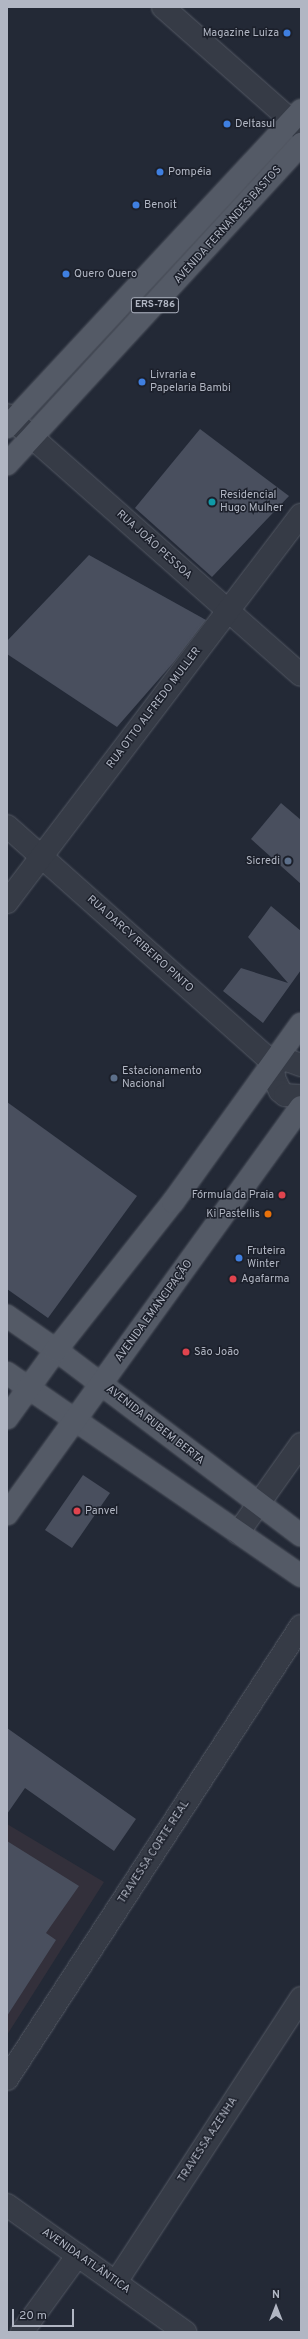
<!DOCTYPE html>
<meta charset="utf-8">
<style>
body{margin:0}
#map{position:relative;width:308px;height:2339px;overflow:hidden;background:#232936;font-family:Overpass,sans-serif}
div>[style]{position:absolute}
.medical>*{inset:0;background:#33303b}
.building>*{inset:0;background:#494f5e}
.roads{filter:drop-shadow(0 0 1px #545964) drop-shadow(0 0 1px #545964)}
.minor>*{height:22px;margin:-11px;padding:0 11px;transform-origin:11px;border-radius:11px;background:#363b46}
.major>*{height:22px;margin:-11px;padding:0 11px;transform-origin:11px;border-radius:11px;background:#545a66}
.dots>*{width:11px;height:11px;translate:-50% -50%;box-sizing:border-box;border:2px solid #1c202b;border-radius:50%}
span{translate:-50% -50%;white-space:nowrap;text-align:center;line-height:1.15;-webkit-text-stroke:3px #1c202b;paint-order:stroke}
.shield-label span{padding:1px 3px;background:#1c202b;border:1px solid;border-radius:3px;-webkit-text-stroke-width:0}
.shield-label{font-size:10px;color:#b1b6c3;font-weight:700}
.poi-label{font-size:11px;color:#b1b6c3}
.right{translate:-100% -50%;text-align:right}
.left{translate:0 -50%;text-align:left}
.street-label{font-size:11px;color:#b1b6c3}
.frame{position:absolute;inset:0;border:8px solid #b1b6c3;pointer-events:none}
.north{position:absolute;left:256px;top:2287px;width:40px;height:40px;-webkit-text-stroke:3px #1c202b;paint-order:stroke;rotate:0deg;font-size:11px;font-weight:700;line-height:16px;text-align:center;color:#b1b6c3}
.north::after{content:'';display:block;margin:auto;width:14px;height:18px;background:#b1b6c3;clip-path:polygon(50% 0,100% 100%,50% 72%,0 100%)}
.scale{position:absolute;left:12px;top:2309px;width:62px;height:18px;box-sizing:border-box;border:2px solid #b1b6c3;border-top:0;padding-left:5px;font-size:12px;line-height:14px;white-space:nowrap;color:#b1b6c3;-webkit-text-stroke:3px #1c202b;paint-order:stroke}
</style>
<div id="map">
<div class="medical">
<i style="clip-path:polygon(7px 1824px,104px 1882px,7px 2035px)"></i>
</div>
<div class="building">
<i style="clip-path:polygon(200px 429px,289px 496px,212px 577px,135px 508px)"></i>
<i style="clip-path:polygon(89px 555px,206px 620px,173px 663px,117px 727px,7px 654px,7px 641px)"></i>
<i style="clip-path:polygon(281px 803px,301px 820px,301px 884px,251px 839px)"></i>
<i style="clip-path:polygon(271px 906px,301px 931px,301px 970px,263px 1023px,223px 991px,241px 968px,288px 983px,248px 937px)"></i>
<i style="clip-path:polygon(7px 1102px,137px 1196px,48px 1318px,7px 1289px)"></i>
<i style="clip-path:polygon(83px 1475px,110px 1493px,72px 1548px,45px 1530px)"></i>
<i style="clip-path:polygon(7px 1728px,136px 1819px,114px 1851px,25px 1788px,7px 1814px)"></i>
<i style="clip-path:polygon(7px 1841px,79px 1886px,46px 1933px,56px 1940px,7px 2016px)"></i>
</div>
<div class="roads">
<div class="minor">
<i style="left:163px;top:7px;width:184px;rotate:41.5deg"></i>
<i style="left:7px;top:415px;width:392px;rotate:41.5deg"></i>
<i style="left:7px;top:826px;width:356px;rotate:41.7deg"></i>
<i style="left:273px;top:1063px;width:15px;rotate:86deg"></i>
<i style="left:274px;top:1078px;width:14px;rotate:65deg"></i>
<i style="left:280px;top:1091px;width:6px;rotate:39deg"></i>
<i style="left:285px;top:1095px;width:16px;rotate:4deg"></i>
<i style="left:7px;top:902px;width:486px;rotate:-52.8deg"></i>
<i style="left:273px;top:1063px;width:14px;rotate:-12deg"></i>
<i style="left:287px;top:1060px;width:15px;rotate:20deg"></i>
<i style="left:238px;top:1533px;width:109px;rotate:-54.7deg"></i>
<i style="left:7px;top:2079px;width:540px;rotate:-57.02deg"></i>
<i style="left:7px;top:2205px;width:219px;rotate:35.5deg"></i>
<i style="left:116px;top:2282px;width:339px;rotate:-56.9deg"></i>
<i style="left:22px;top:2332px;width:95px;rotate:-54deg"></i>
</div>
<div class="major">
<i style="left:7px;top:427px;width:432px;rotate:-47.1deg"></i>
<i style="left:7px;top:464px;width:435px;rotate:-47.4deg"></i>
<i style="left:7px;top:1316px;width:60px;rotate:34.8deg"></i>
<i style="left:56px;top:1350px;width:307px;rotate:37.1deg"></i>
<i style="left:7px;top:1373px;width:357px;rotate:34.6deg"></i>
<i style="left:7px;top:1418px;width:84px;rotate:-54.2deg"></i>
<i style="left:56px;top:1350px;width:189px;rotate:-51.7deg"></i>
<i style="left:173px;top:1202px;width:219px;rotate:-54.3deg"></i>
<i style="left:7px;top:1514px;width:502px;rotate:-54.16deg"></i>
</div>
</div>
<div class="dots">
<i style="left:287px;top:33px;background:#3f7fe0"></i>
<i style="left:227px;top:124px;background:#3f7fe0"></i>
<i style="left:160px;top:172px;background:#3f7fe0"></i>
<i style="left:136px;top:205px;background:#3f7fe0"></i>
<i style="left:66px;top:274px;background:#3f7fe0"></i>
<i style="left:142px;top:382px;background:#3f7fe0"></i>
<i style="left:212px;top:502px;background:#0f9aa8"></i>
<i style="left:288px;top:861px;background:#5c6f8a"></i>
<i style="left:114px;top:1078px;background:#5c6f8a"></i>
<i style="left:282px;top:1195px;background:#e0444e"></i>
<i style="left:268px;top:1214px;background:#e8710a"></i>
<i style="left:239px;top:1258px;background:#3f7fe0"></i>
<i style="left:233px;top:1279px;background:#e0444e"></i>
<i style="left:186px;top:1352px;background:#e0444e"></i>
<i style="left:77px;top:1511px;background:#e0444e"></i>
</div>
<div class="shield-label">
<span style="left:155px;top:305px">ERS-786</span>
</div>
<div class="poi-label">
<span class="right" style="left:279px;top:33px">Magazine Luiza</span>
<span class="left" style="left:235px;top:124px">Deltasul</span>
<span class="left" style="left:168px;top:172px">Pompéia</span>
<span class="left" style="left:144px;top:205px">Benoit</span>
<span class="left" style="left:74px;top:274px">Quero Quero</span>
<span class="left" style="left:150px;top:382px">Livraria e<br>Papelaria Bambi</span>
<span class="left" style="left:220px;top:502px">Residencial<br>Hugo Mulher</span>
<span class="right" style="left:280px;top:861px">Sicredi</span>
<span class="left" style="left:122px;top:1078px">Estacionamento<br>Nacional</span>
<span class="right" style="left:274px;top:1195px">Fórmula da Praia</span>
<span class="right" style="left:260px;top:1214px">Ki Pastellis</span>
<span class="left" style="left:247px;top:1258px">Fruteira<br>Winter</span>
<span class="left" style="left:241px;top:1279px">Agafarma</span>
<span class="left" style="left:194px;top:1352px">São João</span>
<span class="left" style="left:85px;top:1511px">Panvel</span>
</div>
<div class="street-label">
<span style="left:228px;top:225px;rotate:-48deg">AVENIDA FERNANDES BASTOS</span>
<span style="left:154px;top:545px;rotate:42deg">RUA JOÃO PESSOA</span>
<span style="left:154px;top:708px;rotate:-53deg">RUA OTTO ALFREDO MULLER</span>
<span style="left:140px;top:944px;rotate:42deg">RUA DARCY RIBEIRO PINTO</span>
<span style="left:154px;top:1311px;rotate:-54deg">AVENIDA EMANCIPAÇÃO</span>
<span style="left:155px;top:1425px;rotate:38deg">AVENIDA RUBEM BERTA</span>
<span style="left:154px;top:1852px;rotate:-57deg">TRAVESSA CORTE REAL</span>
<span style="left:208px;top:2140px;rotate:-57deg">TRAVESSA AZENHA</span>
<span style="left:86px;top:2261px;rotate:35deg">AVENIDA ATLÂNTICA</span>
</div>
<div class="frame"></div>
<div class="north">N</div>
<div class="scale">20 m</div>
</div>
